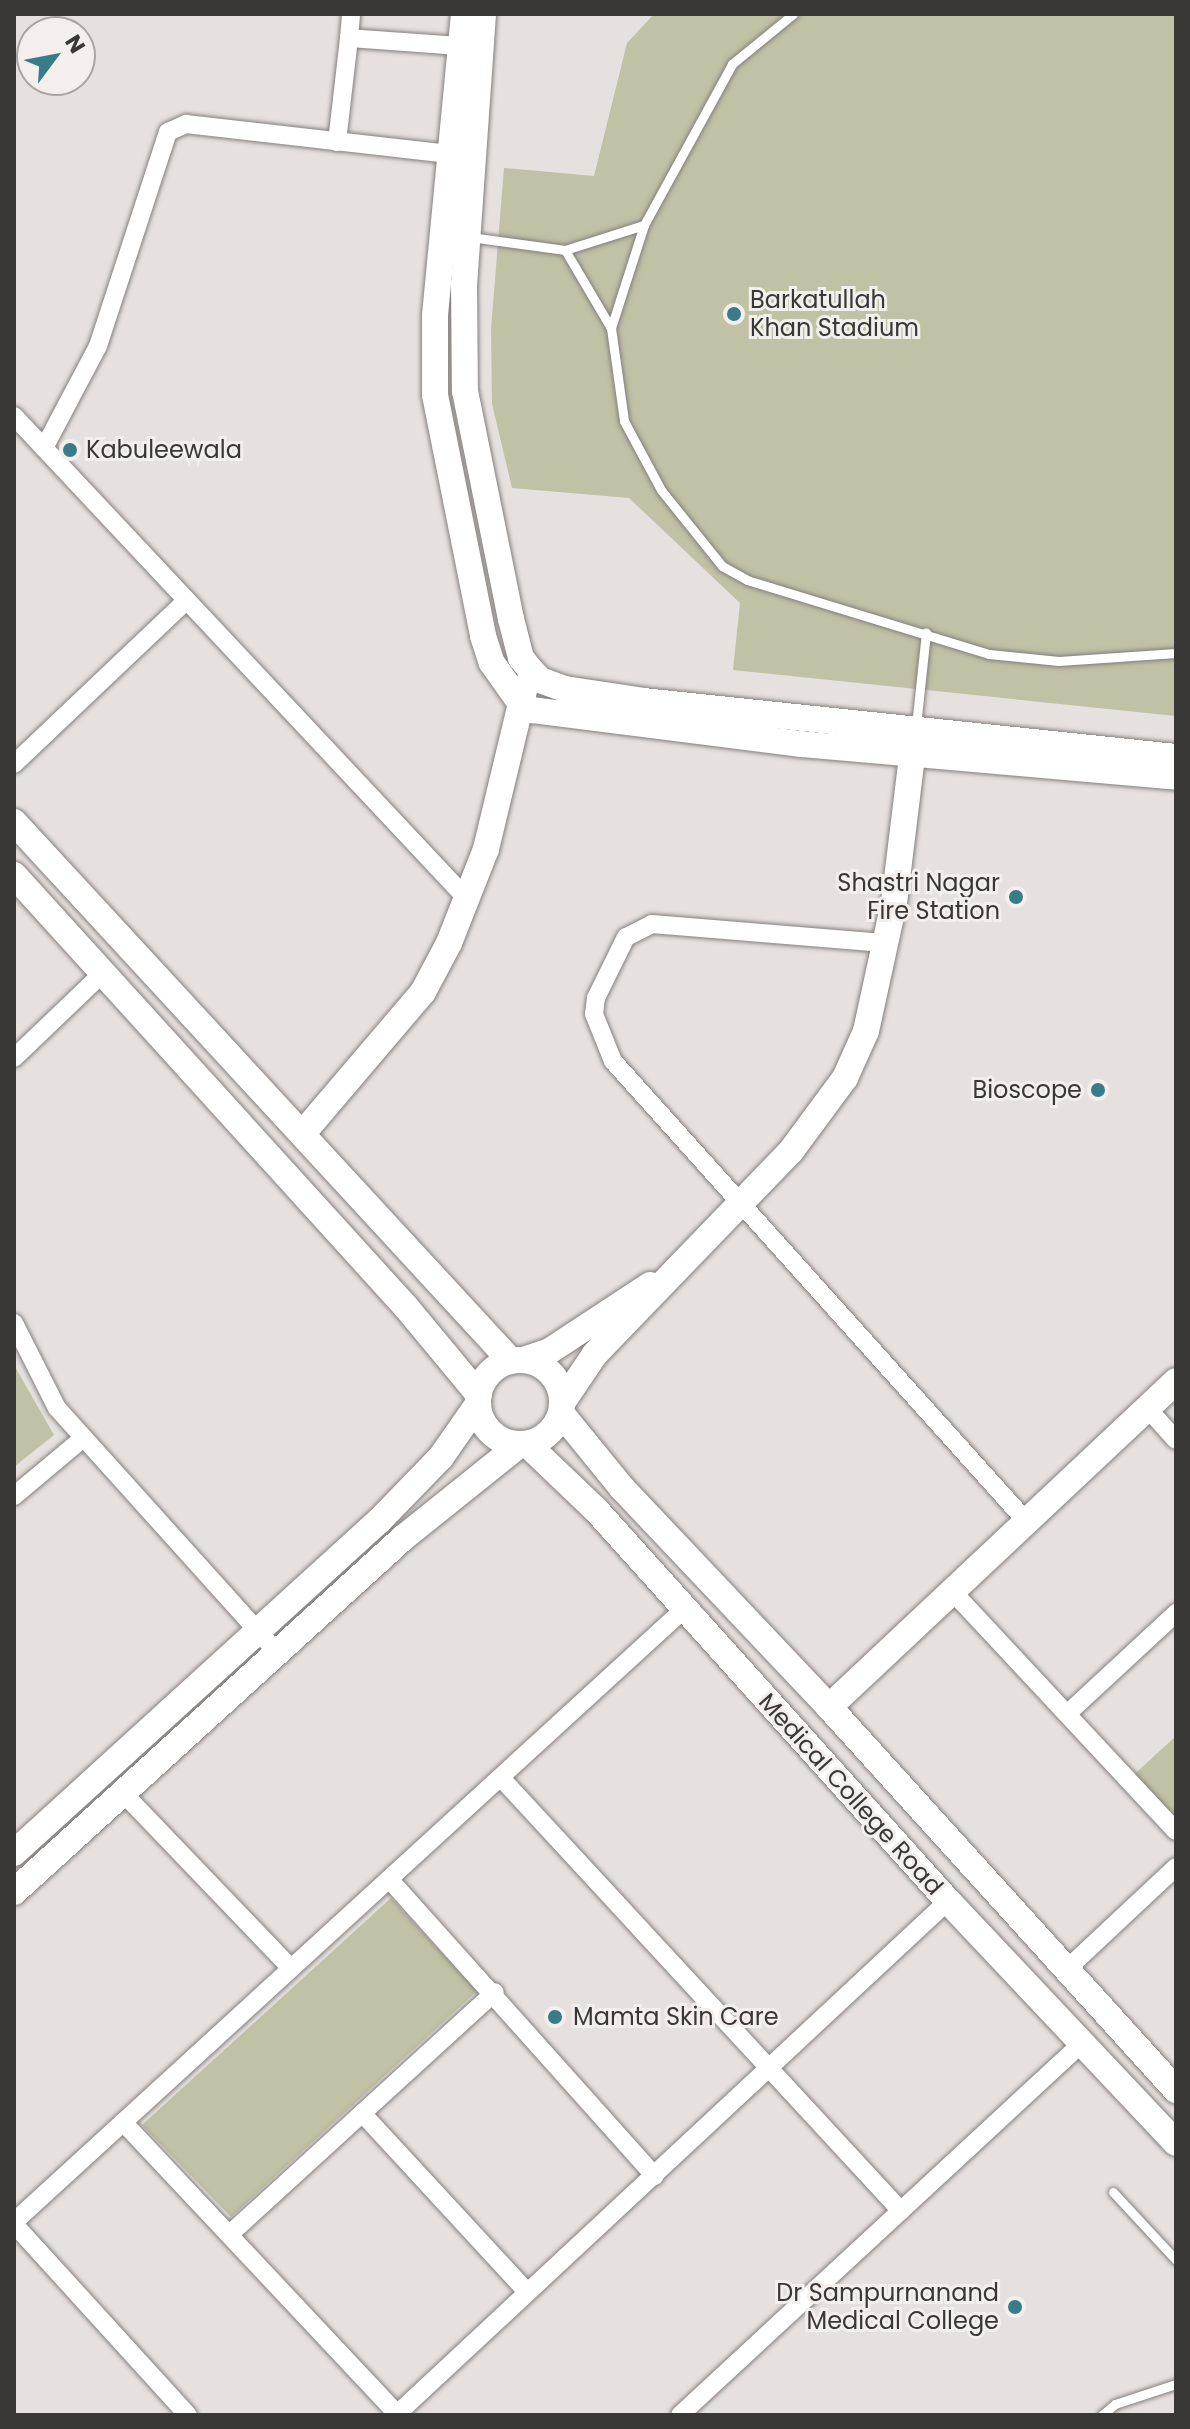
<!DOCTYPE html>
<style>
body{margin:0}
#map{position:relative;width:1190px;height:2429px;overflow:hidden;background:#e6e1df;font-family:Poppins,sans-serif}
div>[style]{position:absolute}
.green>*{inset:0;background:#c0c1a5}
.roads{filter:drop-shadow(0 0 2px #837f7d) drop-shadow(0 0 2px #837f7d)}
.lane>*{height:9px;margin:-4.5px;padding:0 4.5px;transform-origin:4.5px;border-radius:4.5px;background:#fff}
.street>*{height:18px;margin:-9px;padding:0 9px;transform-origin:9px;border-radius:9px;background:#fff}
.secondary>*{height:26px;margin:-13px;padding:0 13px;transform-origin:13px;border-radius:13px;background:#fff}
.secondary>.ring{margin:-13px;padding:0;box-sizing:content-box;background:none;border:26px solid #fff;border-radius:50%}
.dots>*{width:22px;height:22px;translate:-50% -50%;box-sizing:border-box;border:4px solid #f4eeec;border-radius:50%}
span{translate:-50% -50%;white-space:nowrap;text-align:center;line-height:1.15;-webkit-text-stroke:6px #f4eeec;paint-order:stroke}
.poi-label{font-size:24px;color:#3a3837}
.left{translate:0 -50%;text-align:left}
.right{translate:-100% -50%;text-align:right}
.street-label{font-size:24px;color:#3a3837}
.frame{position:absolute;inset:0;border:16px solid #3a3837;pointer-events:none}
.north{position:absolute;left:16px;top:16px;width:80px;height:80px;box-sizing:border-box;background:#f4eeec;border:2px solid #aaa5a4;border-radius:50%;rotate:58deg;font-size:22px;font-weight:700;line-height:32px;text-align:center;color:#3a3837}
.north::after{content:'';display:block;margin:auto;width:28px;height:36px;background:#367c89;clip-path:polygon(50% 0,100% 100%,50% 72%,0 100%)}
</style>
<div id="map">
<div class="green">
<i style="clip-path:polygon(654px 14px,1176px 14px,1176px 716px,733px 670px,740px 603px,629px 498px,512px 488px,492px 404px,491px 329px,504px 168px,594px 176px,627px 43px)"></i>
<i style="clip-path:polygon(14px 1365px,54px 1435px,14px 1467px)"></i>
<i style="clip-path:polygon(1176px 1736px,1176px 1832px,1128px 1780px)"></i>
<i style="clip-path:polygon(391px 1898px,477px 1991px,231px 2217px,142px 2125px)"></i>
</div>
<div class="roads">
<div class="lane">
<i style="left:644px;top:225px;width:108px;rotate:107.8deg"></i>
<i style="left:611px;top:328px;width:94px;rotate:82deg"></i>
<i style="left:624px;top:421px;width:78px;rotate:61.8deg"></i>
<i style="left:661px;top:490px;width:97px;rotate:51.2deg"></i>
<i style="left:722px;top:566px;width:29px;rotate:29deg"></i>
<i style="left:747px;top:580px;width:253px;rotate:17deg"></i>
<i style="left:989px;top:654px;width:70px;rotate:5.7deg"></i>
<i style="left:1059px;top:661px;width:117px;rotate:-3.9deg"></i>
<i style="left:470px;top:237px;width:96px;rotate:7.8deg"></i>
<i style="left:565px;top:250px;width:83px;rotate:-17.6deg"></i>
<i style="left:644px;top:225px;width:183px;rotate:-61.3deg"></i>
<i style="left:732px;top:64px;width:79px;rotate:-39.3deg"></i>
<i style="left:565px;top:250px;width:91px;rotate:59.5deg"></i>
<i style="left:916px;top:726px;width:94px;rotate:-83.9deg"></i>
<i style="left:1113px;top:2192px;width:93px;rotate:47.2deg"></i>
<i style="left:1102px;top:2415px;width:17px;rotate:-40deg"></i>
<i style="left:1115px;top:2404px;width:64px;rotate:-18.2deg"></i>
</div>
<div class="street">
<i style="left:349px;top:38px;width:24px;rotate:-85deg"></i>
<i style="left:337px;top:142px;width:105px;rotate:-83.4deg"></i>
<i style="left:349px;top:38px;width:112px;rotate:4.1deg"></i>
<i style="left:14px;top:416px;width:665px;rotate:46.83deg"></i>
<i style="left:44px;top:448px;width:115px;rotate:-62.1deg"></i>
<i style="left:98px;top:346px;width:225px;rotate:-71.9deg"></i>
<i style="left:168px;top:132px;width:20px;rotate:-24deg"></i>
<i style="left:186px;top:124px;width:267px;rotate:6.5deg"></i>
<i style="left:14px;top:764px;width:238px;rotate:-43.5deg"></i>
<i style="left:884px;top:943px;width:233px;rotate:-175.3deg"></i>
<i style="left:652px;top:924px;width:29px;rotate:153deg"></i>
<i style="left:626px;top:937px;width:68px;rotate:116.2deg"></i>
<i style="left:596px;top:998px;width:16px;rotate:97deg"></i>
<i style="left:594px;top:1014px;width:51px;rotate:68deg"></i>
<i style="left:613px;top:1061px;width:618px;rotate:48.08deg"></i>
<i style="left:14px;top:1058px;width:124px;rotate:-43.7deg"></i>
<i style="left:14px;top:1323px;width:95px;rotate:63.2deg"></i>
<i style="left:57px;top:1408px;width:327px;rotate:48deg"></i>
<i style="left:1149px;top:1410px;width:40px;rotate:48deg"></i>
<i style="left:14px;top:1496px;width:89px;rotate:-40deg"></i>
<i style="left:952px;top:1591px;width:328px;rotate:47deg"></i>
<i style="left:1067px;top:1714px;width:149px;rotate:-42.8deg"></i>
<i style="left:502px;top:1779px;width:588px;rotate:47.27deg"></i>
<i style="left:124px;top:1794px;width:240px;rotate:46.2deg"></i>
<i style="left:390px;top:1880px;width:397px;rotate:48.2deg"></i>
<i style="left:1067px;top:1969px;width:149px;rotate:-43.1deg"></i>
<i style="left:362px;top:2113px;width:243px;rotate:47.3deg"></i>
<i style="left:123px;top:2122px;width:400px;rotate:46.8deg"></i>
<i style="left:14px;top:2222px;width:907px;rotate:-42.45deg"></i>
<i style="left:14px;top:2224px;width:258px;rotate:47.7deg"></i>
<i style="left:231px;top:2233px;width:357px;rotate:-42.4deg"></i>
<i style="left:396px;top:2415px;width:754px;rotate:-42.96deg"></i>
<i style="left:680px;top:2415px;width:546px;rotate:-42.77deg"></i>
</div>
<div class="secondary">
<i style="left:464px;top:14px;width:303px;rotate:95.5deg"></i>
<i style="left:435px;top:316px;width:79px;rotate:90deg"></i>
<i style="left:435px;top:395px;width:246px;rotate:78.7deg"></i>
<i style="left:483px;top:636px;width:28px;rotate:72deg"></i>
<i style="left:492px;top:663px;width:50px;rotate:54.7deg"></i>
<i style="left:521px;top:704px;width:13px;rotate:29deg"></i>
<i style="left:532px;top:710px;width:271px;rotate:7.2deg"></i>
<i style="left:801px;top:744px;width:376px;rotate:5deg"></i>
<i style="left:483px;top:14px;width:271px;rotate:94deg"></i>
<i style="left:464px;top:284px;width:107px;rotate:89.5deg"></i>
<i style="left:465px;top:391px;width:233px;rotate:78.6deg"></i>
<i style="left:511px;top:619px;width:40px;rotate:75.6deg"></i>
<i style="left:521px;top:658px;width:13px;rotate:51deg"></i>
<i style="left:529px;top:668px;width:16px;rotate:47deg"></i>
<i style="left:540px;top:680px;width:27px;rotate:20deg"></i>
<i style="left:565px;top:689px;width:79px;rotate:8.7deg"></i>
<i style="left:643px;top:701px;width:536px;rotate:6deg"></i>
<i style="left:14px;top:822px;width:733px;rotate:47.32deg"></i>
<i style="left:14px;top:875px;width:583px;rotate:47.78deg"></i>
<i style="left:406px;top:1307px;width:114px;rotate:50.3deg"></i>
<i style="left:303px;top:1133px;width:185px;rotate:-49.6deg"></i>
<i style="left:423px;top:992px;width:55px;rotate:-62deg"></i>
<i style="left:449px;top:943px;width:101px;rotate:-68.5deg"></i>
<i style="left:486px;top:849px;width:167px;rotate:-76.5deg"></i>
<i style="left:523px;top:1360px;width:26px;rotate:-18deg"></i>
<i style="left:548px;top:1352px;width:122px;rotate:-33.3deg"></i>
<i class="ring" style="left:478px;top:1360px;width:58px;height:58px"></i>
<i style="left:562px;top:1403px;width:59px;rotate:-56deg"></i>
<i style="left:595px;top:1354px;width:282px;rotate:-46deg"></i>
<i style="left:791px;top:1151px;width:91px;rotate:-53.5deg"></i>
<i style="left:845px;top:1078px;width:51px;rotate:-65.9deg"></i>
<i style="left:866px;top:1031px;width:131px;rotate:-77.7deg"></i>
<i style="left:894px;top:903px;width:165px;rotate:-83deg"></i>
<i style="left:561px;top:1413px;width:97px;rotate:50.9deg"></i>
<i style="left:622px;top:1488px;width:301px;rotate:46.6deg"></i>
<i style="left:829px;top:1707px;width:517px;rotate:47.82deg"></i>
<i style="left:527px;top:1444px;width:97px;rotate:43.7deg"></i>
<i style="left:597px;top:1511px;width:525px;rotate:48.01deg"></i>
<i style="left:948px;top:1901px;width:332px;rotate:46.7deg"></i>
<i style="left:829px;top:1707px;width:476px;rotate:-43.2deg"></i>
<i style="left:14px;top:1853px;width:493px;rotate:-42.3deg"></i>
<i style="left:379px;top:1521px;width:89px;rotate:-45.9deg"></i>
<i style="left:441px;top:1457px;width:65px;rotate:-55.1deg"></i>
<i style="left:14px;top:1892px;width:526px;rotate:-42.3deg"></i>
<i style="left:403px;top:1538px;width:149px;rotate:-38.7deg"></i>
</div>
</div>
<div class="dots">
<i style="left:734px;top:314px;background:#367c89"></i>
<i style="left:70px;top:450px;background:#367c89"></i>
<i style="left:1016px;top:897px;background:#367c89"></i>
<i style="left:1098px;top:1090px;background:#367c89"></i>
<i style="left:555px;top:2017px;background:#367c89"></i>
<i style="left:1015px;top:2307px;background:#367c89"></i>
</div>
<div class="poi-label">
<span class="left" style="left:750px;top:314px">Barkatullah<br>Khan Stadium</span>
<span class="left" style="left:86px;top:450px">Kabuleewala</span>
<span class="right" style="left:1000px;top:897px">Shastri Nagar<br>Fire Station</span>
<span class="right" style="left:1082px;top:1090px">Bioscope</span>
<span class="left" style="left:573px;top:2017px">Mamta Skin Care</span>
<span class="right" style="left:999px;top:2307px">Dr Sampurnanand<br>Medical College</span>
</div>
<div class="street-label">
<span style="left:851px;top:1794px;rotate:48deg">Medical College Road</span>
</div>
<div class="frame"></div>
<div class="north">N</div>
</div>
